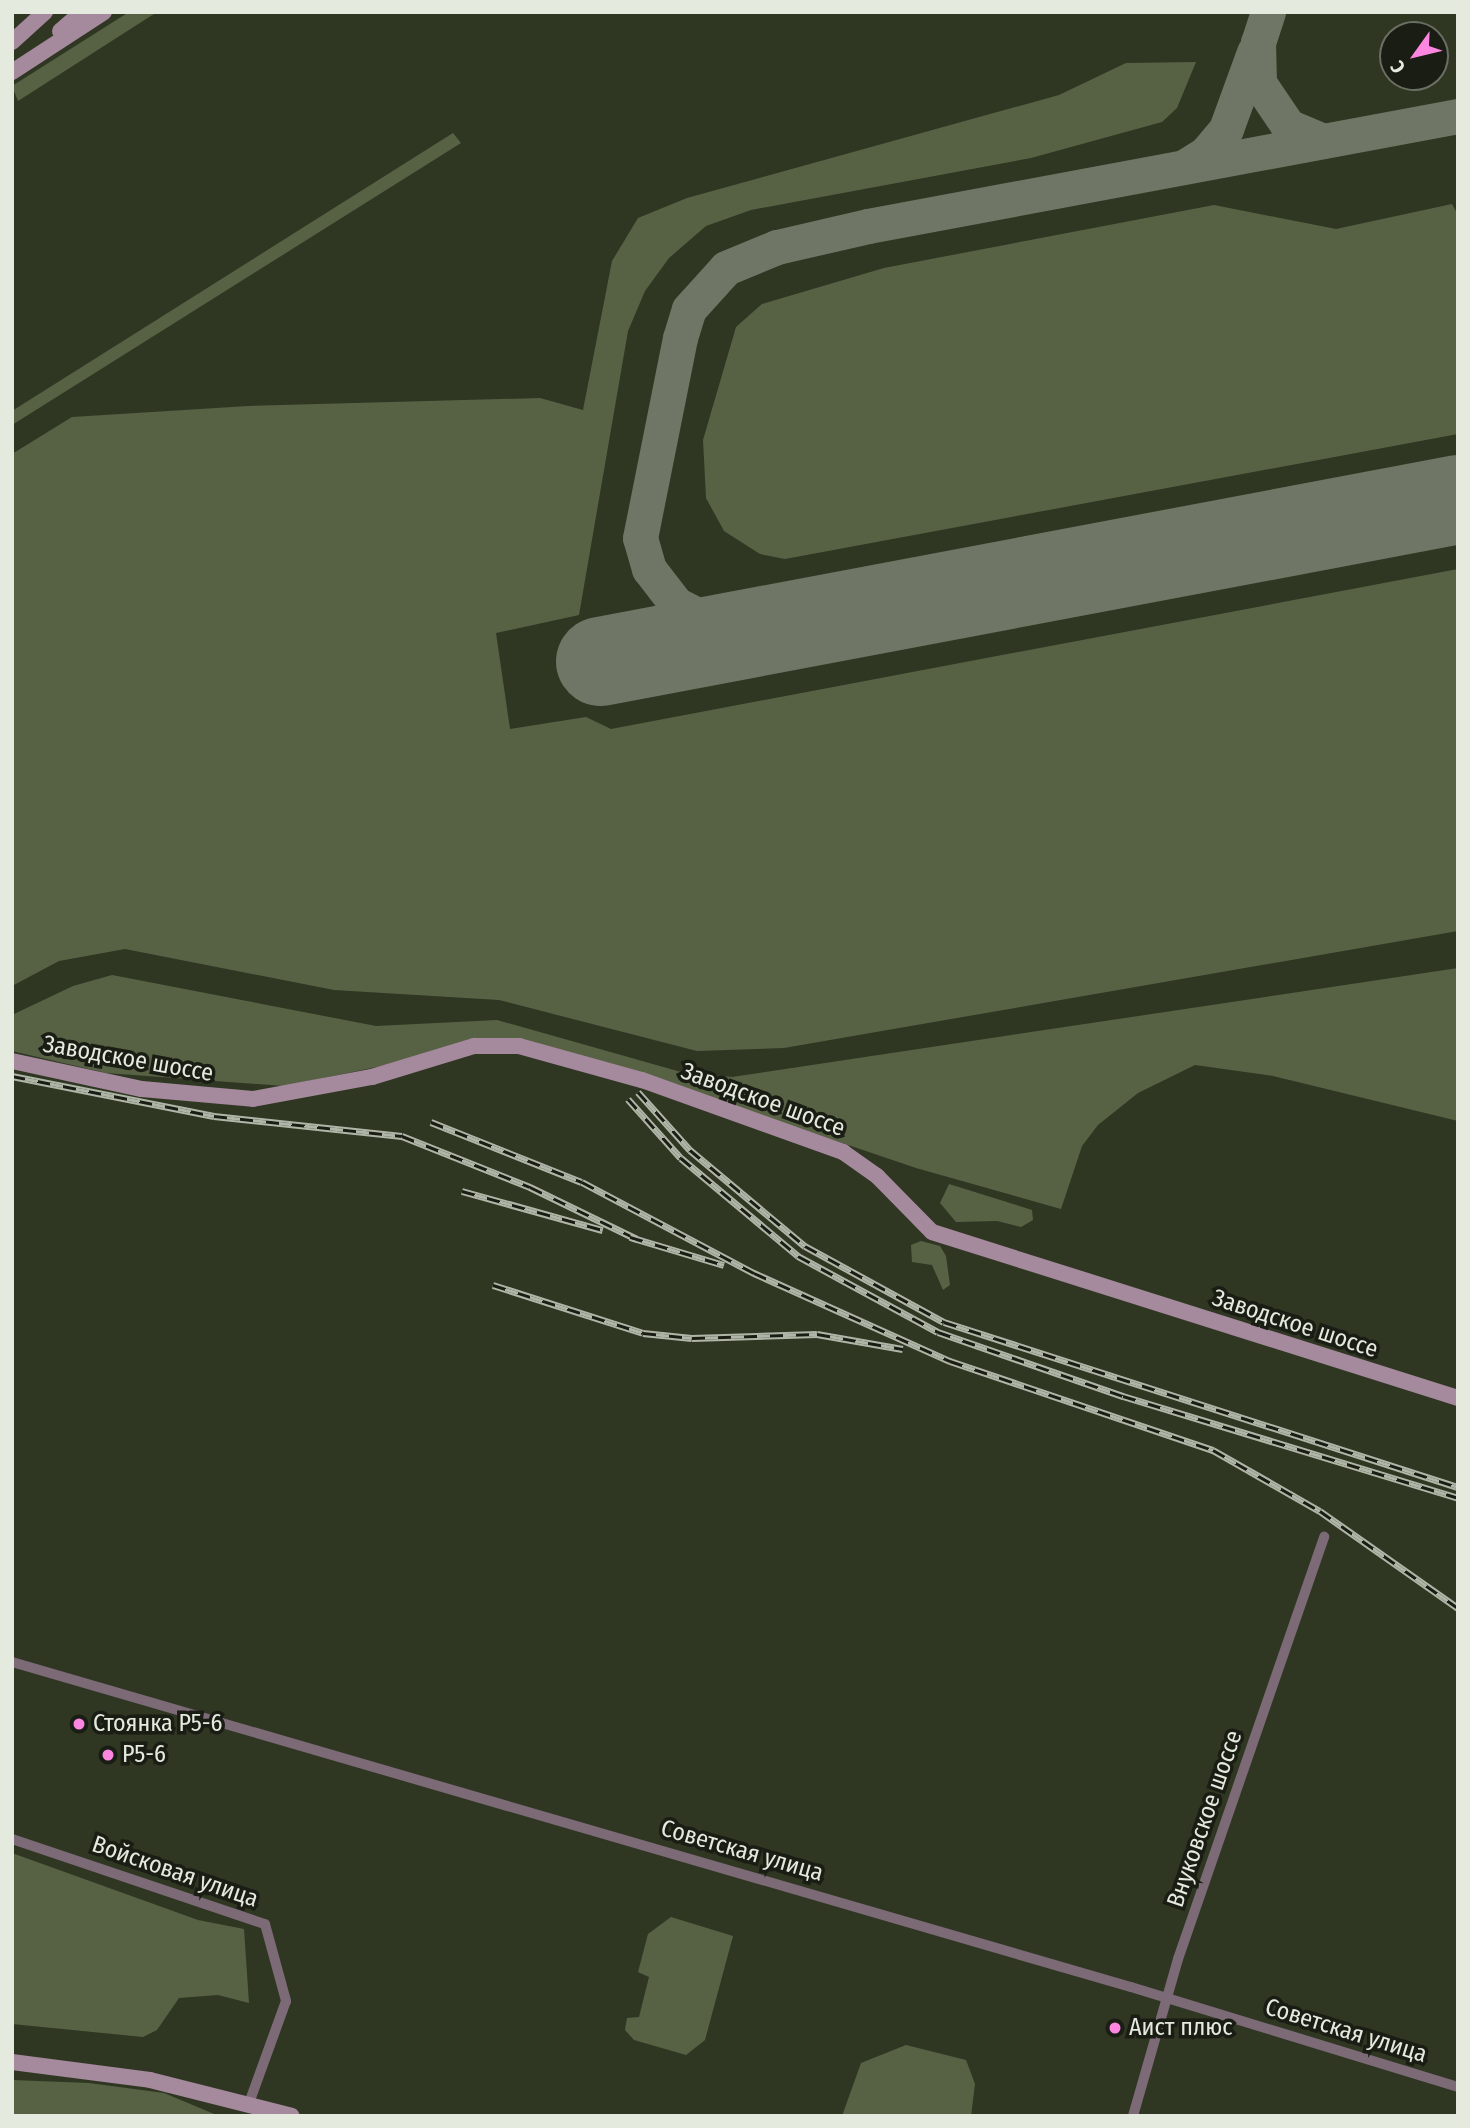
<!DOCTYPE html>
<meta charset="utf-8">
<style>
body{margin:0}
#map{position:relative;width:1470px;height:2128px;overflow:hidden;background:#2f3723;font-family:"Fira Sans Condensed",sans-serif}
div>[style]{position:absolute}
.green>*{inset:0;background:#576245}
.taxiway>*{height:35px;margin:-17.5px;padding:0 17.5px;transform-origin:17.5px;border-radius:17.5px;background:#6f7665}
.runway>*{height:89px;margin:-44.5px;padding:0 44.5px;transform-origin:44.5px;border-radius:44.5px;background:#6f7665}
.street>*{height:10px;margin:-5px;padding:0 5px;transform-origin:5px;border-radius:5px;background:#7c6a77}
.secondary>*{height:16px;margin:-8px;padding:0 8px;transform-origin:8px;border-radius:8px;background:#a5899c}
.rail>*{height:7px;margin-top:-3.5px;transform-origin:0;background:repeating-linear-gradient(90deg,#191d14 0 13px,#afb6a7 0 26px);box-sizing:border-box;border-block:2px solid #afb6a7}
.dots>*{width:19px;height:19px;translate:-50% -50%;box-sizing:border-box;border:4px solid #191d14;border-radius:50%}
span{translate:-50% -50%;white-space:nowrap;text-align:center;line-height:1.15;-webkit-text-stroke:7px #191d14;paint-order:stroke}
.street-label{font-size:24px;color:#e4eadd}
.poi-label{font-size:24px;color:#e4eadd}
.left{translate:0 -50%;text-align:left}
.frame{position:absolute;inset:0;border:14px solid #e4eadd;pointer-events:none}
.north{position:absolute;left:1379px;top:21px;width:70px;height:70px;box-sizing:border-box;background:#191d14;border:2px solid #6a6f64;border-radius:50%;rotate:236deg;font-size:19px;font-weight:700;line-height:28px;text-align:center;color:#e4eadd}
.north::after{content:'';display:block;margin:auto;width:24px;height:32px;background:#fd86e1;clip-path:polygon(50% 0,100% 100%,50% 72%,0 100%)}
</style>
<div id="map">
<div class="green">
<i style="clip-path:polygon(129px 12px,157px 12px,18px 101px,12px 86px)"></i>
<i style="clip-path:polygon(1196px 62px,1177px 108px,1162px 122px,1031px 158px,751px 210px,706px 226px,669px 258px,645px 291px,628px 331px,579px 615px,496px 633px,510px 729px,586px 717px,611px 729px,1458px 569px,1458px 931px,784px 1048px,697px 1051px,499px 1000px,334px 990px,125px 949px,59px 961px,12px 986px,12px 454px,72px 417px,248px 406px,540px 398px,583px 410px,612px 261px,638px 218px,687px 198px,1059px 95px,1126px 63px)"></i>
<i style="clip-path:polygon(453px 133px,461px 143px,12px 425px,12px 411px)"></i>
<i style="clip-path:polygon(1452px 204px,1458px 215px,1458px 434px,785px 559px,760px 554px,724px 531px,706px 498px,703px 440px,736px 327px,762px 304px,884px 268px,1214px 205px,1336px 229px)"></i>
<i style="clip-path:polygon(1458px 968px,1458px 1121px,1273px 1076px,1195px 1065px,1138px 1093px,1098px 1125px,1082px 1146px,1061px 1209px,916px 1168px,648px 1077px,509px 1040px,284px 1086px,106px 1073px,12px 1051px,12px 1015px,73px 986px,112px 975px,376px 1026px,497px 1020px,681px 1072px,732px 1077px)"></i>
<i style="clip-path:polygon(949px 1184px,1032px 1210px,1033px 1220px,1021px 1227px,997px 1221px,956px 1222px,940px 1203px)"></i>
<i style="clip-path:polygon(921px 1241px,940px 1246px,946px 1256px,950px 1285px,943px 1290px,932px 1265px,912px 1262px,911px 1245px)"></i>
<i style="clip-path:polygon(12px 1853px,198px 1920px,244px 1929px,249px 2003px,218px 1995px,179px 1998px,157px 2030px,143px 2037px,12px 2024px)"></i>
<i style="clip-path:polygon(671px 1917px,733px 1936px,705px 2040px,686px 2055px,634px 2040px,625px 2030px,627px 2018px,639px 2017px,649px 1977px,638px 1972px,648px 1934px)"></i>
<i style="clip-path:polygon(906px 2045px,966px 2060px,975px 2084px,971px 2116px,842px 2116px,861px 2063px)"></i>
<i style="clip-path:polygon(12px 2080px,89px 2083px,164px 2093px,219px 2116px,12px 2116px)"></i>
</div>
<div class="taxiway">
<i style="left:1268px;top:12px;width:32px;rotate:108deg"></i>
<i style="left:1258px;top:42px;width:41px;rotate:88.6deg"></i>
<i style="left:1259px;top:83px;width:52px;rotate:56deg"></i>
<i style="left:1288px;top:126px;width:38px;rotate:23deg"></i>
<i style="left:1187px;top:165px;width:22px;rotate:-32deg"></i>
<i style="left:1206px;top:153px;width:31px;rotate:-50deg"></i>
<i style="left:1226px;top:129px;width:82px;rotate:-70deg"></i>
<i style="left:761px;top:629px;width:40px;rotate:-177.1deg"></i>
<i style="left:721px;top:627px;width:51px;rotate:-152.9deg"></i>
<i style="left:676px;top:604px;width:44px;rotate:-127.6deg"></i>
<i style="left:649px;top:569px;width:32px;rotate:-106deg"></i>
<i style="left:640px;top:538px;width:204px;rotate:-78.7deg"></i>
<i style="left:680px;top:338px;width:30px;rotate:-73deg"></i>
<i style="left:689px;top:309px;width:55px;rotate:-47.9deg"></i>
<i style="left:726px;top:268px;width:55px;rotate:-22.4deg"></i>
<i style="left:777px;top:247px;width:93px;rotate:-13deg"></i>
<i style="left:868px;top:226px;width:600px;rotate:-10.56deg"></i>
</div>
<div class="runway">
<i style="left:600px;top:661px;width:873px;rotate:-10.69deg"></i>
</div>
<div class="street">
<i style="left:12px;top:1662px;width:1165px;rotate:16.2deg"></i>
<i style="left:1131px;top:1987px;width:342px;rotate:17deg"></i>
<i style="left:12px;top:1839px;width:267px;rotate:18.6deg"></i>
<i style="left:265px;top:1924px;width:80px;rotate:74.7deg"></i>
<i style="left:286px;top:2001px;width:109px;rotate:109.9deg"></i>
<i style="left:1133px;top:2116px;width:163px;rotate:-74deg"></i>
<i style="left:1178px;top:1959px;width:447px;rotate:-70.9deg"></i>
</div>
<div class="secondary">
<i style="left:60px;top:31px;width:29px;rotate:-41deg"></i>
<i style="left:12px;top:42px;width:45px;rotate:-42.3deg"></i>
<i style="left:12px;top:72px;width:110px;rotate:-33.1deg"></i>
<i style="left:12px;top:1061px;width:133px;rotate:12.2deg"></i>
<i style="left:142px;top:1089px;width:111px;rotate:5.1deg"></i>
<i style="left:253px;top:1099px;width:121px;rotate:-10.5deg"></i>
<i style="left:372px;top:1077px;width:107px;rotate:-16.9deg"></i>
<i style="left:474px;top:1046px;width:45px"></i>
<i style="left:519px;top:1046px;width:128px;rotate:15.5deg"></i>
<i style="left:642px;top:1080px;width:214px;rotate:19.7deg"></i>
<i style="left:843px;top:1152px;width:42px;rotate:35.2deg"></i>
<i style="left:877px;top:1176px;width:78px;rotate:45.5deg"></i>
<i style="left:932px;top:1232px;width:552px;rotate:17.52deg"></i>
<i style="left:12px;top:2062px;width:139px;rotate:7.4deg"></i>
<i style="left:150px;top:2080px;width:146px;rotate:14.2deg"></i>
</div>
<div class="rail">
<i style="left:12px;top:1076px;width:206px;rotate:11.2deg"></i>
<i style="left:214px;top:1116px;width:189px;rotate:6.1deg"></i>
<i style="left:402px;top:1136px;width:138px;rotate:21.7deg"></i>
<i style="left:530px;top:1187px;width:119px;rotate:25.9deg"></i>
<i style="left:638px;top:1092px;width:78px;rotate:48.1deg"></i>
<i style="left:690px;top:1150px;width:150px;rotate:39.9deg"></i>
<i style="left:805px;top:1246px;width:158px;rotate:28.7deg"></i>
<i style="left:944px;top:1322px;width:540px;rotate:17.8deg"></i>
<i style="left:628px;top:1099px;width:79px;rotate:48.1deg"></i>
<i style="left:681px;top:1158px;width:153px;rotate:39.9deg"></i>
<i style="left:798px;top:1256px;width:159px;rotate:28.5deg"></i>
<i style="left:938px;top:1332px;width:196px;rotate:19.1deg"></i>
<i style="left:1123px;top:1396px;width:350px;rotate:16.9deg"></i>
<i style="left:431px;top:1122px;width:162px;rotate:21.7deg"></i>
<i style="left:582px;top:1182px;width:195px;rotate:27.9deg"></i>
<i style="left:754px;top:1273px;width:215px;rotate:24.2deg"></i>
<i style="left:950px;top:1361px;width:278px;rotate:18.7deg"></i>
<i style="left:1213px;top:1450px;width:123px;rotate:29.7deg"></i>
<i style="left:1320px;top:1511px;width:169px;rotate:35.1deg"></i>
<i style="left:462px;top:1191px;width:146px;rotate:15.5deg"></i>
<i style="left:630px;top:1237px;width:98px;rotate:16.6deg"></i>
<i style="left:493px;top:1285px;width:157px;rotate:17.7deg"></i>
<i style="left:643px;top:1333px;width:49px;rotate:5.8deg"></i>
<i style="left:692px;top:1338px;width:125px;rotate:-1.8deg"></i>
<i style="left:817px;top:1334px;width:87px;rotate:9.9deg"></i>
</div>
<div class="dots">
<i style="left:79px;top:1724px;background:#fd86e1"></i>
<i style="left:108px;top:1755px;background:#fd86e1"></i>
<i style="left:1115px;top:2028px;background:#fd86e1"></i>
</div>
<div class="street-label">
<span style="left:128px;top:1059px;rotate:10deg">Заводское шоссе</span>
<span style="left:763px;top:1100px;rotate:20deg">Заводское шоссе</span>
<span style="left:1295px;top:1324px;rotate:18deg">Заводское шоссе</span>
<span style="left:1205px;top:1819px;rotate:-71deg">Внуковское шоссе</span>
<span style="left:742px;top:1851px;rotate:16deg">Советская улица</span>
<span style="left:175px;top:1872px;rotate:19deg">Войсковая улица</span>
<span style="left:1346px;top:2031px;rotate:17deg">Советская улица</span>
</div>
<div class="poi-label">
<span class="left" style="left:93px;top:1724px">Стоянка Р5-6</span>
<span class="left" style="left:122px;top:1755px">Р5-6</span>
<span class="left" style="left:1129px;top:2028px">Аист плюс</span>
</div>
<div class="frame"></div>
<div class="north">С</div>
</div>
